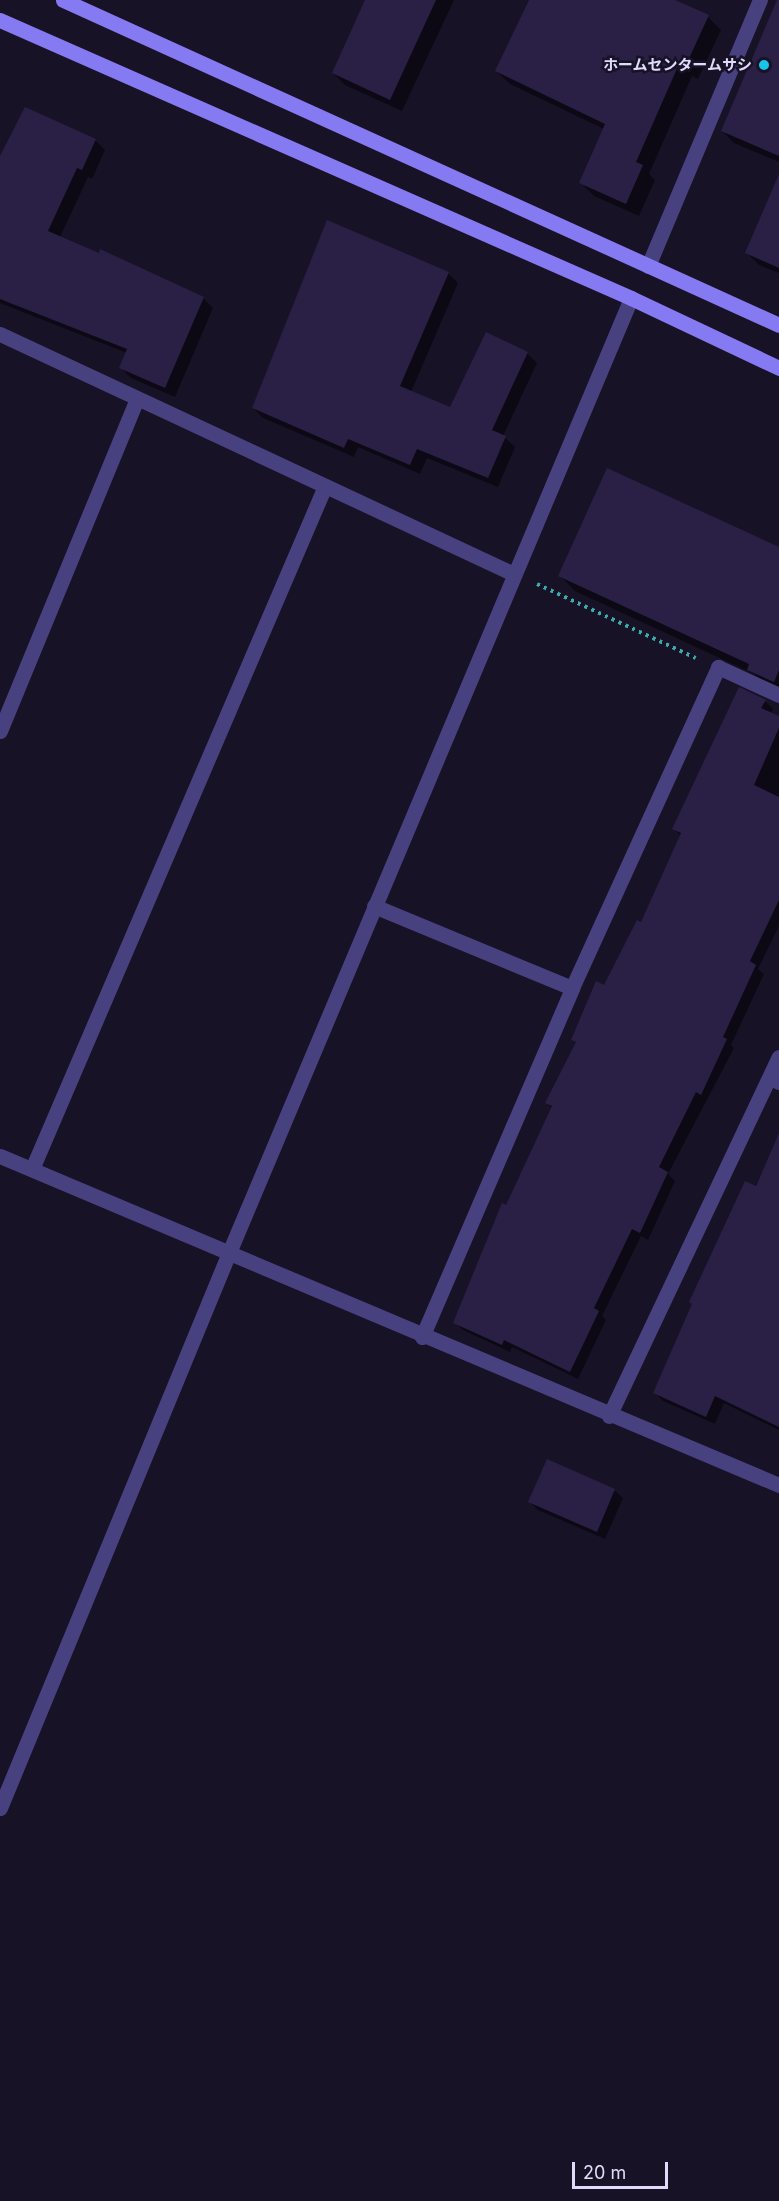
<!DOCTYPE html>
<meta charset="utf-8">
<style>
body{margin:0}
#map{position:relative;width:779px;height:2201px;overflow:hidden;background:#171226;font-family:Inter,"Noto Sans JP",sans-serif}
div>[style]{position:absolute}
.shadow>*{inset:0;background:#0007}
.building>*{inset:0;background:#2a2045}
.path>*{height:4px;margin-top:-2px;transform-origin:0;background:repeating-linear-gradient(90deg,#3bacae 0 3px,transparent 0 7.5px)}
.lane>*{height:15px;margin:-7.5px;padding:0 7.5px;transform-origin:7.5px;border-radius:7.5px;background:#484180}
.street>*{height:15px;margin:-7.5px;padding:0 7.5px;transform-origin:7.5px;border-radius:7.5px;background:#484180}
.secondary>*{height:15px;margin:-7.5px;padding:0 7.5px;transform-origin:7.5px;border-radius:7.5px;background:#867af2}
.dots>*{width:16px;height:16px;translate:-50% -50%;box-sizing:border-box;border:3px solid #171226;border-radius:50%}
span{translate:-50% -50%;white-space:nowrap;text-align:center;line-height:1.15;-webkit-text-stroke:5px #171226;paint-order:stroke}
.poi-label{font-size:15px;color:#e0dafb;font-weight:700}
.right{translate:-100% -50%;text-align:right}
.scale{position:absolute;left:572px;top:2162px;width:96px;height:27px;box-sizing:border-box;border:3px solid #e0dafb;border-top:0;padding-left:8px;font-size:18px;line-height:21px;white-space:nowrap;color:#e0dafb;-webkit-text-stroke:4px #171226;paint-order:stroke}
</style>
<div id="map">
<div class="shadow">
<i style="clip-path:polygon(367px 0,454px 0,402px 111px,345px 85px,333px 73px)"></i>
<i style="clip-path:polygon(530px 0,672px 0,708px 17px,721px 30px,698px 79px,692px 76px,649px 174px,655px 180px,639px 216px,594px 196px,581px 183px,604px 129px,510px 84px,496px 71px)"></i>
<i style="clip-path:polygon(779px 0,779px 162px,734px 143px,722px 131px)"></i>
<i style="clip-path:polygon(95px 140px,105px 150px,92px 179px,88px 177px,60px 237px,203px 298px,213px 308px,175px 397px,131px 378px,121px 368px,127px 353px,0 303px,0 162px)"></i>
<i style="clip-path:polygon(779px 177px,779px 273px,759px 265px,747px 253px)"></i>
<i style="clip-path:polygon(448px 273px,458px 283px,411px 392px,451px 409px,527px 353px,537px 363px,503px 436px,515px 447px,498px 487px,427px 458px,420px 474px,358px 447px,354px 457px,263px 418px,253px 408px)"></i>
<i style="clip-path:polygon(779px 548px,779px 691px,752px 673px,575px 591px,560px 576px)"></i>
<i style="clip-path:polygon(765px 701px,773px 709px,770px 714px,779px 718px,779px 926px,758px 969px,764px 974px,731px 1045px,734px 1048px,668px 1174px,675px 1181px,648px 1240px,641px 1236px,602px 1316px,606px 1320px,578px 1379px,512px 1347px,510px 1352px,463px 1330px,455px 1322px,552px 1108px,547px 1103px,577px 1043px,573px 1039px,642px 924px,681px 836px,674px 829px)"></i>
<i style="clip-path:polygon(779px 1137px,779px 1430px,724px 1403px,715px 1424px,663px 1401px,655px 1393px)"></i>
<i style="clip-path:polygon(614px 1490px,623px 1498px,605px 1539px,538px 1510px,530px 1502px)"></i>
</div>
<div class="building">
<i style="clip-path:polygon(365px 0,436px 0,390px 100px,332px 73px)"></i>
<i style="clip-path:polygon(529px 0,675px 0,709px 15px,685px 67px,679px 64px,636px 162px,643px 165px,626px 204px,579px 183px,605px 124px,495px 71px)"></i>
<i style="clip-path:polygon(777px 0,779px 0,779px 156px,721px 131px)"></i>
<i style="clip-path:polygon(25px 107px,96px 139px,82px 170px,77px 168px,48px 231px,99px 253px,100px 249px,204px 297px,165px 388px,119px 368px,127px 349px,0 299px,0 156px)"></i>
<i style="clip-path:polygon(779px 174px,779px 268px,745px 253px)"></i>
<i style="clip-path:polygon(327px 220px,449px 272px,400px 386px,450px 407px,486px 332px,528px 352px,492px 430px,506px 436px,488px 478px,417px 449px,410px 465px,348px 439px,344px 448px,252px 408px)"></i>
<i style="clip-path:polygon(607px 468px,779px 547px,779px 670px,774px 682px,747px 670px,749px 664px,558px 576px)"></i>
<i style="clip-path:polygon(739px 687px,766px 700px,761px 708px,779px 716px,779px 728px,754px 785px,779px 797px,779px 900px,750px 961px,756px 965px,723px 1037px,727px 1039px,701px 1095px,696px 1092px,659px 1167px,668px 1172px,640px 1233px,632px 1229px,594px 1308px,599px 1311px,570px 1372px,504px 1340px,502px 1345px,453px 1323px,502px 1203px,506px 1205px,552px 1106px,545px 1103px,576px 1042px,571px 1040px,596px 981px,604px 985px,637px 920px,641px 922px,681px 833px,672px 829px)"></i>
<i style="clip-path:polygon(779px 1133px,779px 1427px,715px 1396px,706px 1417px,653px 1393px,692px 1304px,689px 1302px,745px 1181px,756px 1186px)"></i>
<i style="clip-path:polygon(547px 1459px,615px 1489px,597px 1532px,528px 1502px)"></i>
</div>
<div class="path">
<i style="left:537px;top:584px;width:175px;rotate:25deg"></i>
</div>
<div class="lane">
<i style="left:374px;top:906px;width:214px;rotate:22.5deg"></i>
<i style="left:32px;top:1169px;width:743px;rotate:-66.78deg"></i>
<i style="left:422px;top:1337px;width:380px;rotate:-66.7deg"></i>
<i style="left:572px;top:988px;width:353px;rotate:-65.5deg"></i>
<i style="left:609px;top:1416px;width:397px;rotate:-64.7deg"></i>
<i style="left:0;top:1808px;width:598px;rotate:-67.59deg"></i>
<i style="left:228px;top:1255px;width:1038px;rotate:-67.16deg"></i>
</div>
<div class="street">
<i style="left:648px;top:266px;width:289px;rotate:-67.2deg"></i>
<i style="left:0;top:334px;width:567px;rotate:25.03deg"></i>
<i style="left:718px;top:667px;width:67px;rotate:24.7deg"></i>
<i style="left:0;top:731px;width:359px;rotate:-67.6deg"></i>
<i style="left:770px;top:1078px;width:10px;rotate:24deg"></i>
<i style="left:0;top:1156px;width:846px;rotate:22.9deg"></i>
</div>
<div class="secondary">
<i style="left:63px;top:0;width:786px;rotate:24.41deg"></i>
<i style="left:0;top:20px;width:690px;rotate:23.78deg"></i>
<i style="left:631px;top:298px;width:164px;rotate:25.3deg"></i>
</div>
<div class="dots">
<i style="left:764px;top:65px;background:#18c4e9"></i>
</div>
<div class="poi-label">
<span class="right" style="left:752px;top:65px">ホームセンタームサシ</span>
</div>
<div class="scale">20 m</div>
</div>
